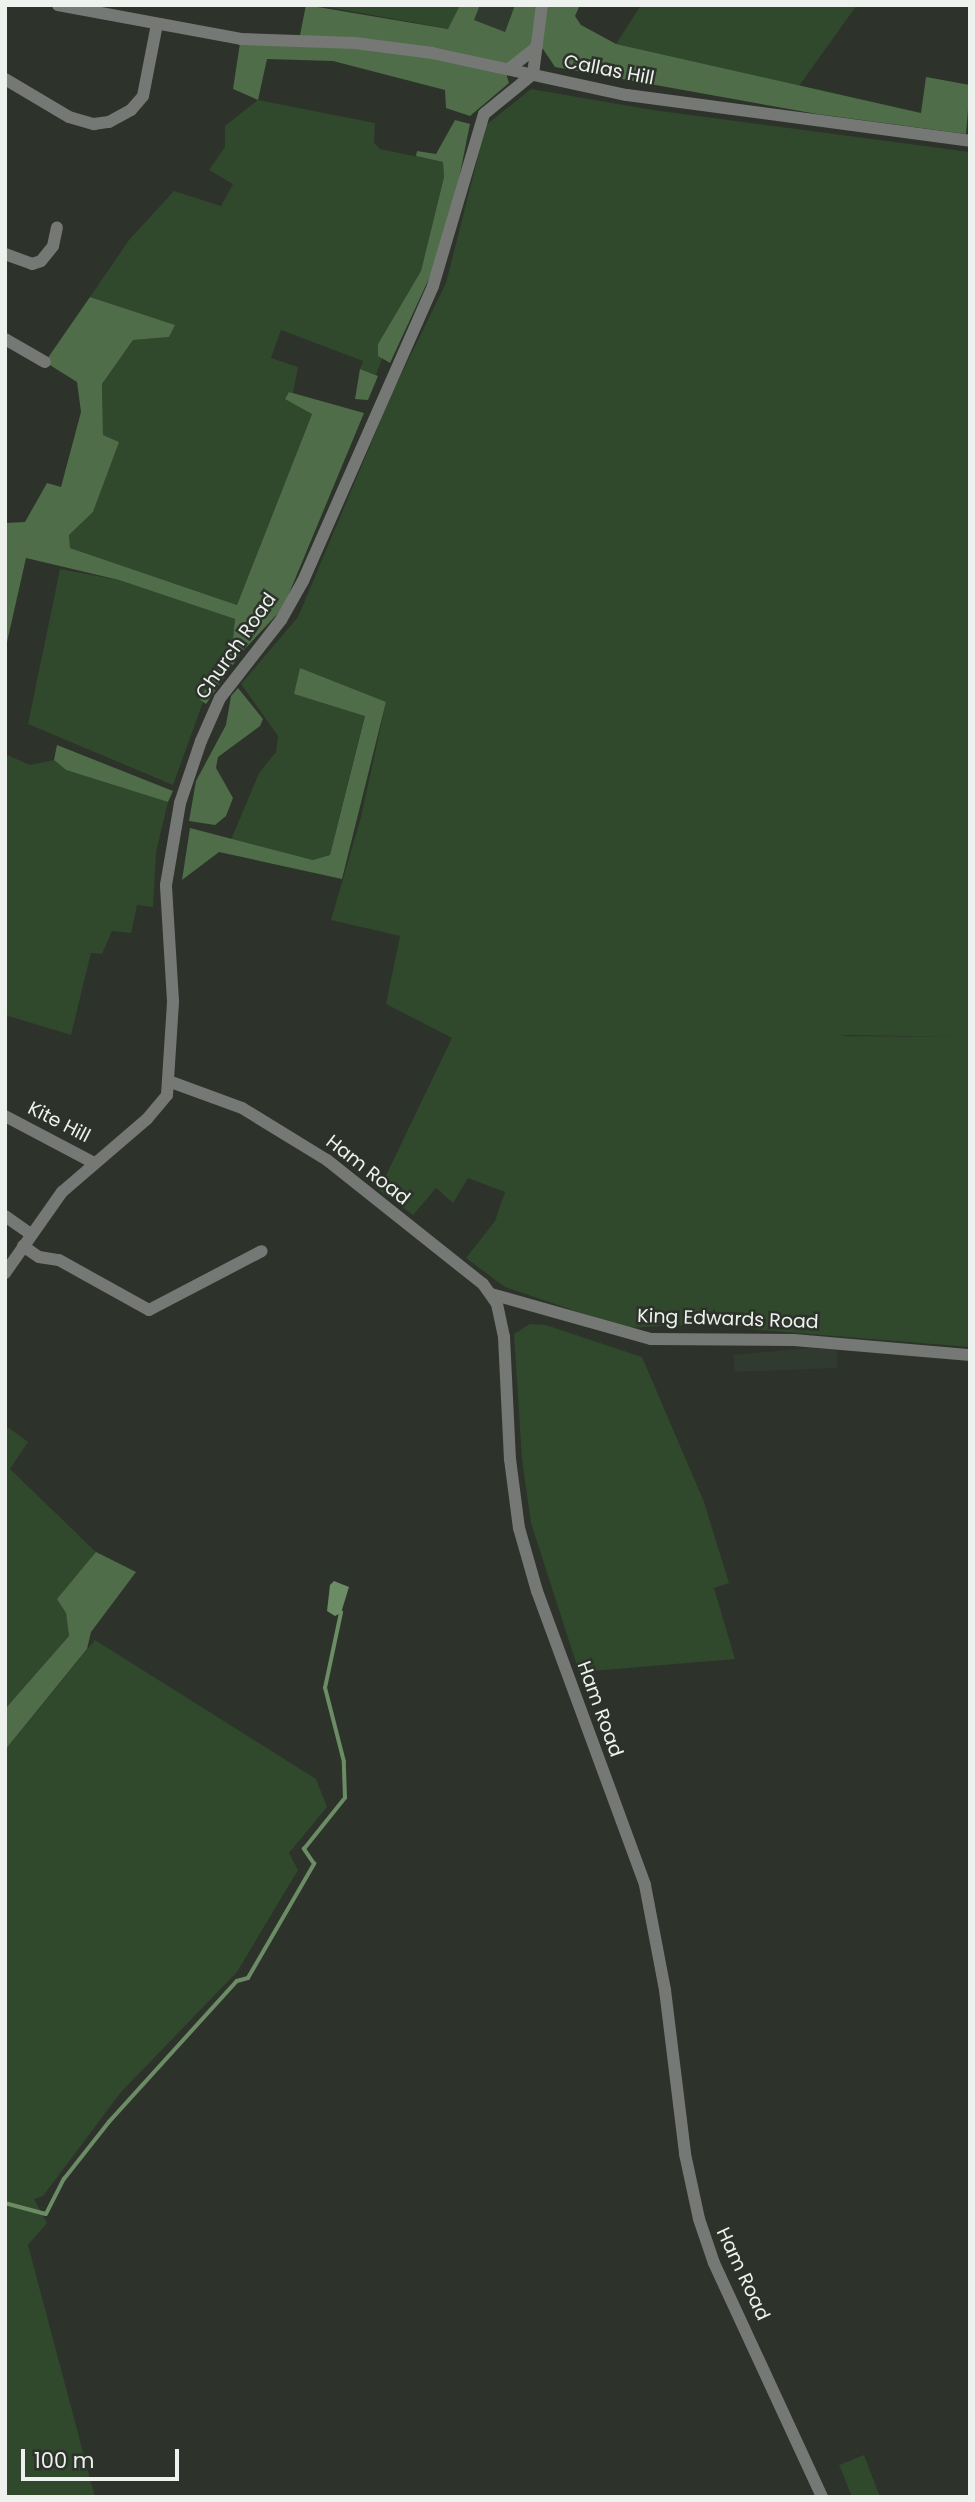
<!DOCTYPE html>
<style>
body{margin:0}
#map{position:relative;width:975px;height:2502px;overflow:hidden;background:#2d322b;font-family:Poppins,sans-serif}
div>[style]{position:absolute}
.built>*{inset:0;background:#303a2e}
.green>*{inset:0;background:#30482b}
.forest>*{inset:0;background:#4e6d48}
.water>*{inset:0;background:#6b8c65}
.stream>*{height:3.5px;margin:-1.75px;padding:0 1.75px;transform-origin:1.75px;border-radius:1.75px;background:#6b8c65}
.minor>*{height:12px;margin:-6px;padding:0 6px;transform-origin:6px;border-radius:6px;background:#757874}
span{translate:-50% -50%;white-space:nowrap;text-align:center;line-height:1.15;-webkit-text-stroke:5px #2d322b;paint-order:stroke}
.street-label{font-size:19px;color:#eef2ee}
.frame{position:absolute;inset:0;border:7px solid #eef2ee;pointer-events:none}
.scale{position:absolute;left:21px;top:2449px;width:158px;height:32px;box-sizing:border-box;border:4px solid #eef2ee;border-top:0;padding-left:9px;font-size:21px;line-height:24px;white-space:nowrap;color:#eef2ee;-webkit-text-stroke:5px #2d322b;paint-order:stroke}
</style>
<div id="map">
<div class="built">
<i style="clip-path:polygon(480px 5px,515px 5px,505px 32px,473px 20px)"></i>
<i style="clip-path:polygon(808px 1348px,837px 1350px,838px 1368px,735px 1372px,733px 1355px)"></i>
</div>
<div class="green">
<i style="clip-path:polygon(317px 5px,460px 5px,449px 29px)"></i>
<i style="clip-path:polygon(641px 5px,857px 5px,799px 86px,616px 44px)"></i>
<i style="clip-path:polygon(evenodd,531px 89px,653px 110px,970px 152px,970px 1347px,759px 1330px,725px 1323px,625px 1328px,505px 1287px,466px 1258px,495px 1221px,505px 1192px,468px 1178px,453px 1203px,436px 1188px,413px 1215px,379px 1190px,452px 1038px,386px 1004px,400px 936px,331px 920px,361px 817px,386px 702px,294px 694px,365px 715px,330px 856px,314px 860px,231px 840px,259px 773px,276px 752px,278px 736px,241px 684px,298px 617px,393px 391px,446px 283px,486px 125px,531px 89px,846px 1035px,958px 1037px,841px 1036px,846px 1035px)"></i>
<i style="clip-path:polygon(258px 100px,375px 123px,374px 143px,380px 149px,443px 162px,444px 177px,421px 271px,378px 344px,382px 359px,376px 375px,360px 369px,363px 361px,281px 330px,271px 358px,298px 367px,293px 393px,289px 392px,312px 414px,237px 605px,70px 548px,69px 535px,93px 512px,118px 442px,103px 435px,102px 384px,133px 340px,169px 337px,174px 325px,90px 297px,129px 240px,174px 191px,221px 206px,233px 184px,209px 170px,225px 147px,225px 126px)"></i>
<i style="clip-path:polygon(60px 569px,119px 580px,235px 619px,232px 648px,199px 699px,203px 702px,173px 785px,28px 724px)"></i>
<i style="clip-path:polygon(5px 754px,30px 765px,54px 760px,66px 770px,168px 802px,156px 852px,153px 907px,137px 905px,131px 933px,112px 931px,102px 954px,91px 953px,71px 1035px,5px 1015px)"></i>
<i style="clip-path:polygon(530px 1324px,546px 1325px,642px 1357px,704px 1502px,729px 1583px,714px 1588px,735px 1659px,579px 1672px,531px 1523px,522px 1460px,514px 1334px)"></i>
<i style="clip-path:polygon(5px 1425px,28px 1442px,10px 1469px,97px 1553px,66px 1613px,69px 1636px,5px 1709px)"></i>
<i style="clip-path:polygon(95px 1640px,316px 1779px,327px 1807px,289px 1853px,298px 1870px,237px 1972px,121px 2092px,43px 2196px,34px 2199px,47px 2223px,28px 2245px,95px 2497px,5px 2497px,5px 1750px)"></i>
<i style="clip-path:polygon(864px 2455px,880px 2497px,852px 2497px,839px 2465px)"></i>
</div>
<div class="forest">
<i style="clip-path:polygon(306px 5px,448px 29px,460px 5px,480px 5px,474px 20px,505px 32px,515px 5px,537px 5px,531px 46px,506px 73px,509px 83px,470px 116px,446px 108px,445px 90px,333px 61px,267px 59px,258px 100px,233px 89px,240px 43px,298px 45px)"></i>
<i style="clip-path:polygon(545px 5px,580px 5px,575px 16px,581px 25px,616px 44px,921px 113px,926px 77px,970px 85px,966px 134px,817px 114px,555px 67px,539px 43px)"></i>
<i style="clip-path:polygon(455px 120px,470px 124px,455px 198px,433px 270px,390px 363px,378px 356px,378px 344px,421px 271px,444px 177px,443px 162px,416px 156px,417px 151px,436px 154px)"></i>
<i style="clip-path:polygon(90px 297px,175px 325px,169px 337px,133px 340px,102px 384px,103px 435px,119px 442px,93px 512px,69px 535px,70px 548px,237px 605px,312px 414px,285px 399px,289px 392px,364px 413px,283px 608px,241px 653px,206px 704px,199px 699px,232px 648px,235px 619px,119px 580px,26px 558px,5px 651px,5px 523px,25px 522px,47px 483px,61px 487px,81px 412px,77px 382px,45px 362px)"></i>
<i style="clip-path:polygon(360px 369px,378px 376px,368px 400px,355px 399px)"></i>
<i style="clip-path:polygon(300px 668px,386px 702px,342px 879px,219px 852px,182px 880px,190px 828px,313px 860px,330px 855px,365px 716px,294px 694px)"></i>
<i style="clip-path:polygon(238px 688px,263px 719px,260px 726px,218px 757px,216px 768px,233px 798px,226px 816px,215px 825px,189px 821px,196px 781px,226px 725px,231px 696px)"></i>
<i style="clip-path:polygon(57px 745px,173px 791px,168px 802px,66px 770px,54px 760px)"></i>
<i style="clip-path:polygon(96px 1552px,136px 1572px,91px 1632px,87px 1649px,5px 1750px,5px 1709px,69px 1636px,66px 1613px,57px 1599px)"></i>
</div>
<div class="water">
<i style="clip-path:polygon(334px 1581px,349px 1587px,341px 1613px,335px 1616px,327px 1611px,330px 1585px)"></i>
</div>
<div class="stream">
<i style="left:5px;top:2203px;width:42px;rotate:15deg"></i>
<i style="left:46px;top:2214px;width:39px;rotate:-63deg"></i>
<i style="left:64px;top:2179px;width:73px;rotate:-51.7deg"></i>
<i style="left:109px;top:2122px;width:190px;rotate:-47.8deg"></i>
<i style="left:237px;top:1981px;width:11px;rotate:-15deg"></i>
<i style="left:248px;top:1978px;width:132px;rotate:-59.9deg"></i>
<i style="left:314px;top:1864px;width:18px;rotate:-124deg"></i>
<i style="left:304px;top:1849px;width:65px;rotate:-51.2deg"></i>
<i style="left:345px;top:1798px;width:36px;rotate:-92deg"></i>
<i style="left:344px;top:1762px;width:76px;rotate:-104.4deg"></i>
<i style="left:325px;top:1688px;width:77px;rotate:-78deg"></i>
</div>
<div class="minor">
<i style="left:58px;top:5px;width:186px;rotate:10.5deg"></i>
<i style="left:241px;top:39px;width:114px;rotate:2deg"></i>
<i style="left:355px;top:43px;width:78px;rotate:7.4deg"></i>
<i style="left:432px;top:53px;width:199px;rotate:12.2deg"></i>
<i style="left:627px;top:95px;width:346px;rotate:7.6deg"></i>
<i style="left:510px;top:68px;width:34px;rotate:-38deg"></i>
<i style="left:5px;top:79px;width:74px;rotate:30.7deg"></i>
<i style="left:69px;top:117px;width:26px;rotate:16deg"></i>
<i style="left:94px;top:124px;width:15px;rotate:-8deg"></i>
<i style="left:109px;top:122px;width:25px;rotate:-29deg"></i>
<i style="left:131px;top:110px;width:18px;rotate:-49deg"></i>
<i style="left:143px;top:96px;width:73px;rotate:-79deg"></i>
<i style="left:5px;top:254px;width:29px;rotate:20deg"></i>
<i style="left:32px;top:264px;width:9px;rotate:-18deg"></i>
<i style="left:41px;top:261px;width:19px;rotate:-51deg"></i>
<i style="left:53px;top:246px;width:19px;rotate:-78deg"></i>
<i style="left:5px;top:339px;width:46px;rotate:29.9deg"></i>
<i style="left:171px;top:1082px;width:76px;rotate:20.1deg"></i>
<i style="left:242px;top:1108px;width:100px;rotate:31.5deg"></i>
<i style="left:327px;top:1160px;width:199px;rotate:38.5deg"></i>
<i style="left:483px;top:1284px;width:24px;rotate:55deg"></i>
<i style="left:497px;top:1304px;width:34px;rotate:78deg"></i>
<i style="left:504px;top:1337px;width:122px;rotate:87.2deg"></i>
<i style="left:510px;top:1459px;width:70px;rotate:82.6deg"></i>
<i style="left:519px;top:1528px;width:66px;rotate:74.1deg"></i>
<i style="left:537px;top:1591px;width:313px;rotate:69.8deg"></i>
<i style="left:645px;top:1885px;width:107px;rotate:79.2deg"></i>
<i style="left:665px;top:1990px;width:165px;rotate:83deg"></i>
<i style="left:685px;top:2154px;width:66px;rotate:77.8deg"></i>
<i style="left:699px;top:2219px;width:46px;rotate:71.2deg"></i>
<i style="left:714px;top:2263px;width:258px;rotate:65.2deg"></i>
<i style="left:5px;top:1116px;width:101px;rotate:27.8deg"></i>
<i style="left:5px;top:1216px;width:32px;rotate:35deg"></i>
<i style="left:23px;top:1246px;width:19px;rotate:35deg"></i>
<i style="left:39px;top:1257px;width:20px;rotate:9deg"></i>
<i style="left:59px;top:1260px;width:103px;rotate:29.1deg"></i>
<i style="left:149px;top:1310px;width:127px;rotate:-27.6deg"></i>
<i style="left:5px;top:1273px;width:99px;rotate:-54.9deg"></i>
<i style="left:62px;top:1192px;width:112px;rotate:-40.7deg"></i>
<i style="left:147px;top:1119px;width:31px;rotate:-50deg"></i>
<i style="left:167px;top:1095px;width:94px;rotate:-86.3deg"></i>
<i style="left:173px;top:1001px;width:116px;rotate:-93.5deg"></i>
<i style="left:166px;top:885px;width:83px;rotate:-80.3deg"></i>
<i style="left:180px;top:803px;width:65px;rotate:-71.3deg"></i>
<i style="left:201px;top:741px;width:47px;rotate:-66.2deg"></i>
<i style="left:220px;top:698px;width:99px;rotate:-52deg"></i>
<i style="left:281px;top:620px;width:45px;rotate:-60.6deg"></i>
<i style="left:303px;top:581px;width:322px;rotate:-66.2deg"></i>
<i style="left:433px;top:286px;width:179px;rotate:-73.5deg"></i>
<i style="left:484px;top:114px;width:63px;rotate:-39.2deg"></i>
<i style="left:533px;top:74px;width:70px;rotate:-82.6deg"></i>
<i style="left:491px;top:1294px;width:166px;rotate:15.7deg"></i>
<i style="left:651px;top:1339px;width:143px;rotate:0.4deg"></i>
<i style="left:794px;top:1340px;width:177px;rotate:4.9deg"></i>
</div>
<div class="street-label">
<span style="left:609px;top:70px;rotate:11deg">Callas Hill</span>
<span style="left:236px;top:646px;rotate:-55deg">Church Road</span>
<span style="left:59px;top:1122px;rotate:27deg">Kite Hill</span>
<span style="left:368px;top:1170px;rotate:38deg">Ham Road</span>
<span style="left:728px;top:1319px;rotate:2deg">King Edwards Road</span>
<span style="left:600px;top:1709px;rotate:70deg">Ham Road</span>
<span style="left:743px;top:2274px;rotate:65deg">Ham Road</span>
</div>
<div class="frame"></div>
<div class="scale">100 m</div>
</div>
